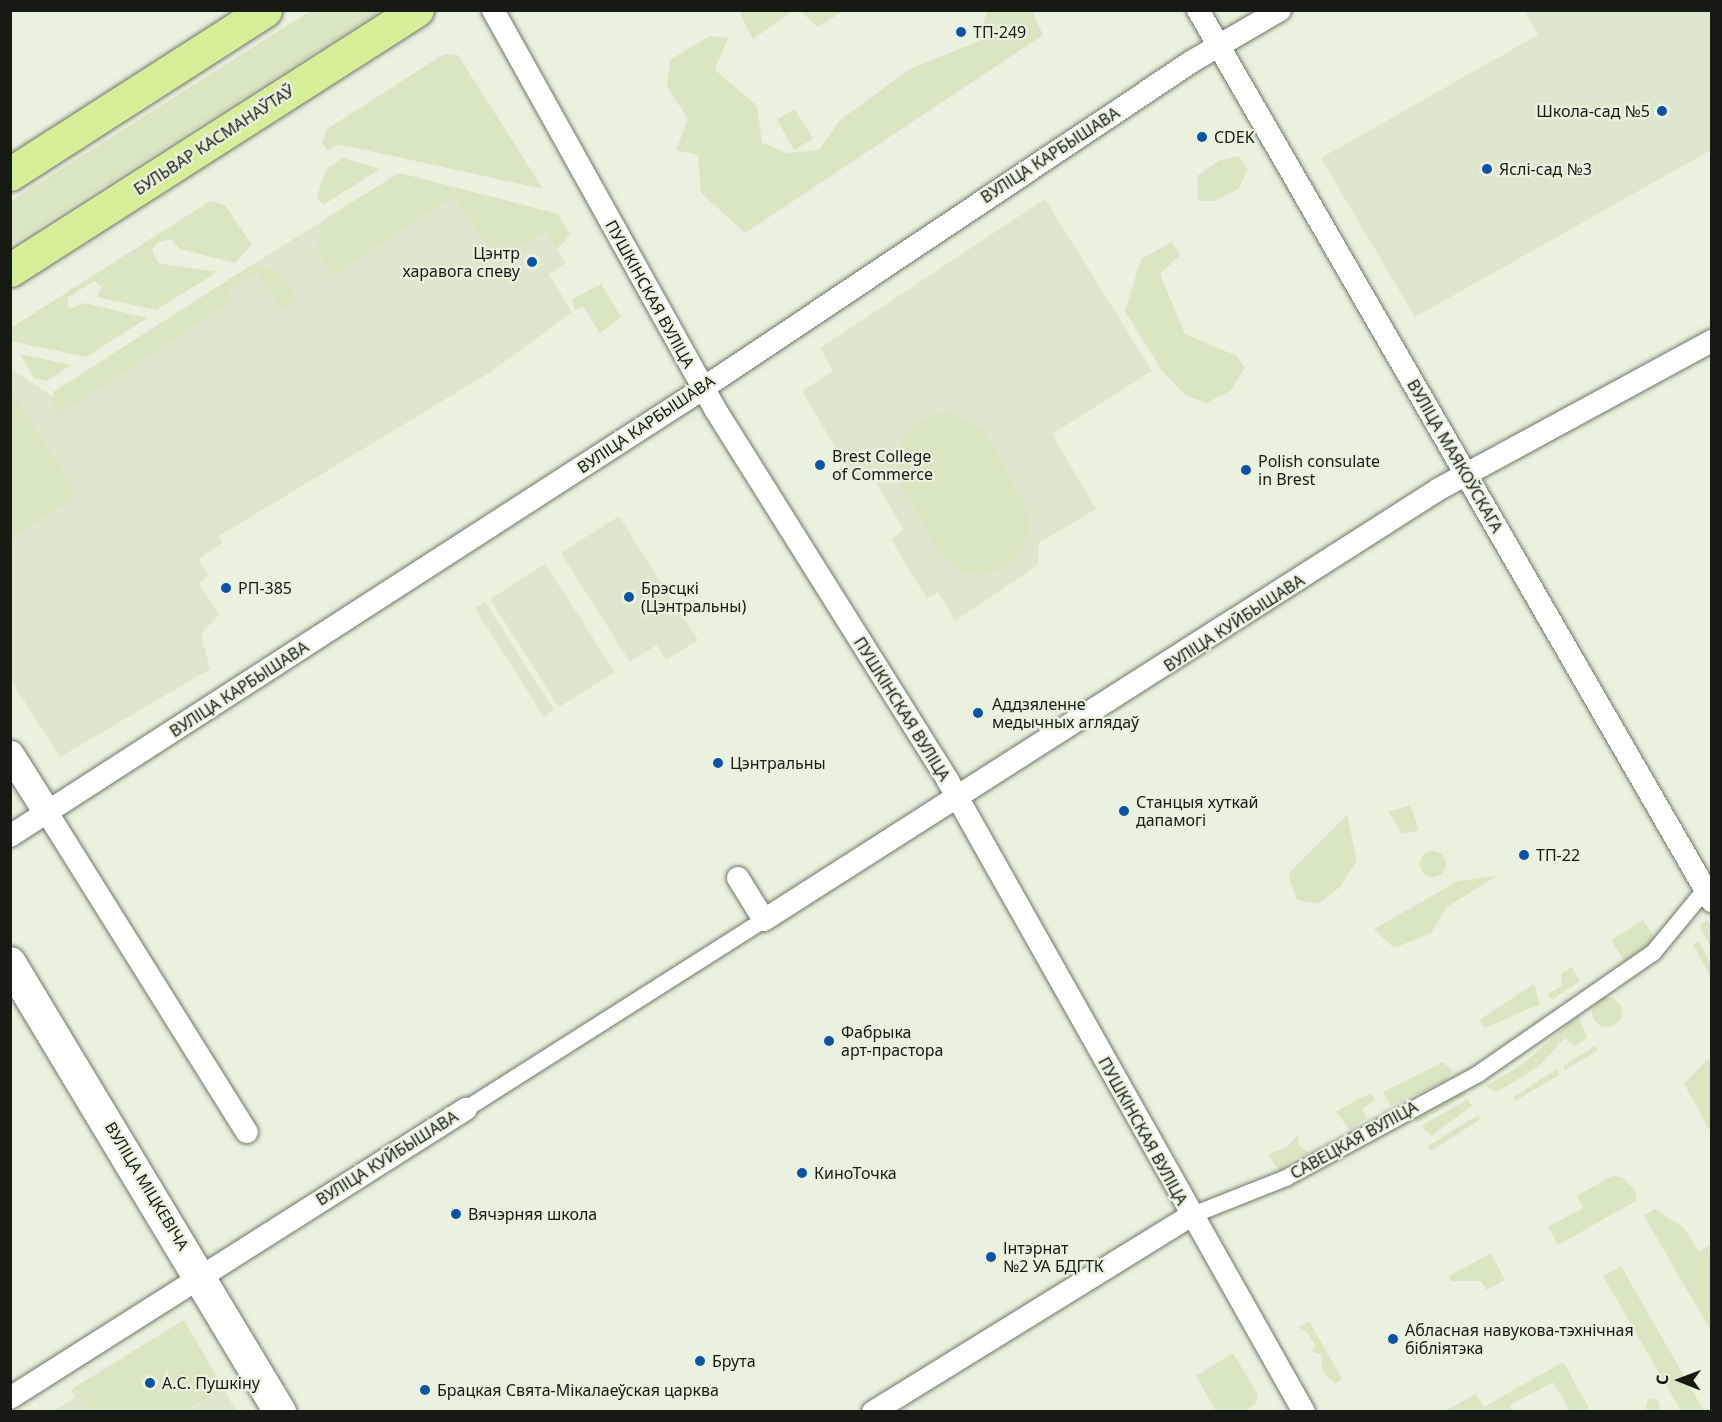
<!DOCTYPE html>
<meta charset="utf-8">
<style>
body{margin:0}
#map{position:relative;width:1722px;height:1422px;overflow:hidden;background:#eaf1df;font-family:"Noto Sans",sans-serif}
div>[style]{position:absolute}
.built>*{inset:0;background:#dde7ce}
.green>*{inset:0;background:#d8e6c2}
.round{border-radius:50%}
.roads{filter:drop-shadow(0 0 2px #717767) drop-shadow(0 0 2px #717767)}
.pedestrian>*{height:16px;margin:-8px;padding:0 8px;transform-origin:8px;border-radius:8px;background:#fff}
.minor>*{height:22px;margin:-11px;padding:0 11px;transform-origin:11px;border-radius:11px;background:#fff}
.tertiary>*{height:27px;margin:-13.5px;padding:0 13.5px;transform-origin:13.5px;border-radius:13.5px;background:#fff}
.secondary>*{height:32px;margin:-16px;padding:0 16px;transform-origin:16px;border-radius:16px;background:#fff}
.primary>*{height:33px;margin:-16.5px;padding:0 16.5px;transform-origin:16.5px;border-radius:16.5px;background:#d5ef98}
.dots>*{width:16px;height:16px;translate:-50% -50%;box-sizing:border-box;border:3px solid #eaf1df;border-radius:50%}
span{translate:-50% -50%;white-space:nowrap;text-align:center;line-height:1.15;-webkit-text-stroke:4.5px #eaf1df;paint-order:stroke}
.poi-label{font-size:16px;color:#171913}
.left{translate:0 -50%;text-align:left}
.right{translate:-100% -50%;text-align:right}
.street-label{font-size:16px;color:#171913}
.frame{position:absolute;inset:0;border:12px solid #171913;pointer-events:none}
.north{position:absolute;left:1650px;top:1350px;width:60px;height:60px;-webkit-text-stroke:4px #eaf1df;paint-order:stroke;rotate:271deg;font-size:16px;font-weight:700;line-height:24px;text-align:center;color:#171913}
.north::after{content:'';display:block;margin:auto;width:21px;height:27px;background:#171913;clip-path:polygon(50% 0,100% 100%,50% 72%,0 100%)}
</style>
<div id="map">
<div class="built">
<i style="clip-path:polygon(1525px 11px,1711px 11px,1711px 150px,1415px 317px,1321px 158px,1538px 35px)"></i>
<i style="clip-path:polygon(399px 173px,558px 214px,570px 235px,557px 249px,566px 263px,549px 274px,572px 312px,492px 371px,219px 536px,222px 543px,198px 559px,208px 576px,199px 583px,219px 615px,201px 634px,210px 669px,60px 757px,11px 680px,10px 368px,56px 399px,244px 270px)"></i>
<i style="clip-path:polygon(1045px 199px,1152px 371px,1052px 434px,1096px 509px,1039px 543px,1038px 565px,955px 621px,938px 592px,927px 599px,901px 556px,891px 539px,904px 530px,869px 471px,854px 479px,802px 391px,833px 371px,820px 348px)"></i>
<i style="clip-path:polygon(619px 516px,698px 640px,666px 660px,657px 645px,630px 662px,561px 553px)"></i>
<i style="clip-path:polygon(545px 564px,615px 672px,559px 707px,490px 599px)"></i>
<i style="clip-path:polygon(485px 602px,554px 710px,544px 717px,475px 608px)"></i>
<i style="clip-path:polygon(75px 1387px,90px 1411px,54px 1411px,75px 1398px,71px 1390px)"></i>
<i style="clip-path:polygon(224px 1389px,236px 1411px,184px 1412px)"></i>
</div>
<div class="green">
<i style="clip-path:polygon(310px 11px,380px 11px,11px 245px,11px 201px)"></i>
<i style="clip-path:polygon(743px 11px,743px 10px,793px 11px,753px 39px,740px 13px)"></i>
<i style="clip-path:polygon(800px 11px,843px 11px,818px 27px)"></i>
<i style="clip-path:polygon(987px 11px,1032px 11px,1043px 35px,745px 233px,701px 193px,698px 155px,676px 150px,688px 119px,667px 87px,670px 60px,709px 36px,728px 38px,715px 70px,757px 106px,762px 143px,787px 153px,819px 150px,840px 120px,910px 69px,979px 41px)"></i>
<i style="clip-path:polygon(444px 54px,458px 55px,543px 189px,338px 144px,328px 151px,322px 143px,327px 129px)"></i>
<i style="clip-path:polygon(795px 109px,813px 139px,794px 150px,777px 119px)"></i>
<i style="clip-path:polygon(1239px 156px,1248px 170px,1238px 189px,1214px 201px,1198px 201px,1197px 176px,1220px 160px)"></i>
<i style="clip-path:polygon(343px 158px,380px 169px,323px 205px,317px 197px,326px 169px)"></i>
<i style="clip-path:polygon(399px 173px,558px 214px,570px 235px,557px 249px,546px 231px,498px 262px,454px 196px,333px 276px,316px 249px,322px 221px)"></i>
<i style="clip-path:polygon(210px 201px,225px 205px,252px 245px,235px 263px,180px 249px,171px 239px,158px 242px,152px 250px,158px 263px,217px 272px,156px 310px,97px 297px,102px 287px,94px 281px,67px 298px,69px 309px,84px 303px,147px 318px,86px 357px,11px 341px,11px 328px)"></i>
<i style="clip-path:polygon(1172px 242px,1180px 255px,1160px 274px,1185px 334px,1237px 356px,1245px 368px,1230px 391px,1206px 403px,1185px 395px,1162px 371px,1125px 311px,1141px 259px)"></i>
<i style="clip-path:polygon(253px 264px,277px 272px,297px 299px,282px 309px,257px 272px,226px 292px,232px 301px,55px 417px,53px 392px)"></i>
<i style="clip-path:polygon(601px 284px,621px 317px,600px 333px,583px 306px,574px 311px,573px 299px)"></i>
<i style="clip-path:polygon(20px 354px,71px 365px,47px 381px,34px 378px)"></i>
<i style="clip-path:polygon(10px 390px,75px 489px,70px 500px,11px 539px)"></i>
<i style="clip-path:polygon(948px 412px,983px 429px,1024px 503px,1029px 524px,1025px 543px,1014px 561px,995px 571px,976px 575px,957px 569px,940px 553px,899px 480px,895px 459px,901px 440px,930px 415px)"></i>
<i style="clip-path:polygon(1410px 805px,1419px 831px,1402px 833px,1389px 812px)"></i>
<i style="clip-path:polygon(1347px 815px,1357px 860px,1340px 887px,1318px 904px,1297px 900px,1288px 874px)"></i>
<i class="round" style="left:1420px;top:851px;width:26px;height:26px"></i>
<i style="clip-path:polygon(1496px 876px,1447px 907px,1431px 933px,1394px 948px,1374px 929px,1458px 881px)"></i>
<i style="clip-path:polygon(1643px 920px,1657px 941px,1626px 963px,1611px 940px)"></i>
<i style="clip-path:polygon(1707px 920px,1711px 927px,1711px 948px,1699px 925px)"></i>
<i style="clip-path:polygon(1699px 941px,1711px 965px,1711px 978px,1693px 944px)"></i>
<i style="clip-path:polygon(1572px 967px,1580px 981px,1552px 1000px,1548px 994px,1561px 986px,1562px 973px)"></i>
<i style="clip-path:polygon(1534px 984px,1540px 1004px,1485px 1028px,1479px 1020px)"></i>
<i class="round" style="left:1592px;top:997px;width:30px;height:30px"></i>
<i style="clip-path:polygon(1578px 1015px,1587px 1038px,1575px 1046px,1565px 1038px,1538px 1067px,1496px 1092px,1486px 1086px,1523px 1064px)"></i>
<i style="clip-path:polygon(1595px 1046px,1598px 1050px,1565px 1070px,1563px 1066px)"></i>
<i style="clip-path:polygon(1708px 1059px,1712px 1065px,1710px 1131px,1684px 1084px)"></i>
<i style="clip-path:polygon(1443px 1062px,1453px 1071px,1446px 1080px,1391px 1106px,1383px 1092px)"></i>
<i style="clip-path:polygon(1556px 1070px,1559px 1075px,1515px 1101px,1513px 1097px)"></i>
<i style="clip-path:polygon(1464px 1091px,1466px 1095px,1417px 1123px,1414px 1120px)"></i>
<i style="clip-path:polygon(1371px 1093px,1375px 1100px,1362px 1109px,1367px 1118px,1349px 1130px,1336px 1111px)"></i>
<i style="clip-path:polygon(1468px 1099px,1472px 1106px,1431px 1136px,1421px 1126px)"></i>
<i style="clip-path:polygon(1478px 1115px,1481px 1119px,1431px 1151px,1428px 1146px)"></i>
<i style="clip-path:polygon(1298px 1135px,1299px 1146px,1309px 1153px,1292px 1159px,1280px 1172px,1268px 1154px,1286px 1148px)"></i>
<i style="clip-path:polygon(1612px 1176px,1622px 1177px,1636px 1191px,1636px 1201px,1558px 1245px,1548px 1227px,1583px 1208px,1577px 1196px)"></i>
<i style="clip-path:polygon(1655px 1209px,1684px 1228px,1699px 1252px,1711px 1244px,1711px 1331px,1644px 1216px)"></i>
<i style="clip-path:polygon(1491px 1253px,1505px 1280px,1487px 1290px,1481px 1281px,1451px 1281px,1449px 1276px)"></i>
<i style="clip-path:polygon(1621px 1266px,1704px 1411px,1681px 1411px,1603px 1276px)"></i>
<i style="clip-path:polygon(184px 1320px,224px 1389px,184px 1411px,90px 1411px,75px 1387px)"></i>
<i style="clip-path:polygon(1309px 1321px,1342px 1379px,1335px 1384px,1323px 1372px,1321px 1355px,1311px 1351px,1315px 1345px,1308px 1333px,1299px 1327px)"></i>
<i style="clip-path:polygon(1233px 1353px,1258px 1395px,1256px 1404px,1245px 1411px,1216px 1411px,1196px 1376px)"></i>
<i style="clip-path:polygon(1563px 1362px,1589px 1408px,1582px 1411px,1570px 1411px,1553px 1382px,1510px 1405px,1513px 1411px,1445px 1411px,1476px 1394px,1484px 1407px)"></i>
<i class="round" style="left:1646px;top:1399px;width:14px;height:14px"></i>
</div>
<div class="roads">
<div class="pedestrian">
<i style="left:466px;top:1109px;width:353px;rotate:-32.4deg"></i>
<i style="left:1190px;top:1216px;width:103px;rotate:-21.6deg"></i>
<i style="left:1286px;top:1178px;width:218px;rotate:-28.4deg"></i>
<i style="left:1478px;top:1074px;width:213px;rotate:-34.7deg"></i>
<i style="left:1653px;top:953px;width:91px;rotate:-50.4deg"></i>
</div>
<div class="minor">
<i style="left:493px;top:10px;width:457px;rotate:60.9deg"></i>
<i style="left:715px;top:409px;width:437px;rotate:57.9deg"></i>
<i style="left:947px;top:779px;width:727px;rotate:60.58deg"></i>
<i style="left:1198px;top:10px;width:1029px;rotate:60.02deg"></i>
<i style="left:48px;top:814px;width:375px;rotate:58deg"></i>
<i style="left:10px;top:836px;width:802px;rotate:-32.84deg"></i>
<i style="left:684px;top:401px;width:610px;rotate:-33.77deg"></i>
<i style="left:1191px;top:62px;width:103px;rotate:-30.3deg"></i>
<i style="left:738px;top:878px;width:49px;rotate:58.2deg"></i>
<i style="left:764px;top:920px;width:801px;rotate:-32.56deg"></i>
<i style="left:1439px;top:489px;width:311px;rotate:-28.5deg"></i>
<i style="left:10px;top:1398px;width:540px;rotate:-32.37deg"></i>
<i style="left:873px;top:1412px;width:373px;rotate:-31.7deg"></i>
</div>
<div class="tertiary">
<i style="left:10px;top:754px;width:71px;rotate:57.7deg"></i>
</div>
<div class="secondary">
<i style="left:10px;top:963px;width:524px;rotate:58.98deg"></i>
</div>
<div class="primary">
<i style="left:10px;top:174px;width:303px;rotate:-32.7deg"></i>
<i style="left:10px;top:270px;width:483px;rotate:-32.6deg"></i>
</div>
</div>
<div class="dots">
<i style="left:961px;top:32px;background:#0e53a3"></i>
<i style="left:1662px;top:111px;background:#0e53a3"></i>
<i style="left:1202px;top:137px;background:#0e53a3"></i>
<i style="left:1487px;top:169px;background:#0e53a3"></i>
<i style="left:532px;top:262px;background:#0e53a3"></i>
<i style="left:820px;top:465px;background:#0e53a3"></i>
<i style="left:1246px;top:470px;background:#0e53a3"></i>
<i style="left:226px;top:588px;background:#0e53a3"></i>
<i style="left:629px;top:597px;background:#0e53a3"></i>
<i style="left:978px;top:713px;background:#0e53a3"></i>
<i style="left:718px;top:763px;background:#0e53a3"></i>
<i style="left:1124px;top:811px;background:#0e53a3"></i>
<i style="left:1524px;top:855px;background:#0e53a3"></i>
<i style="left:829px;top:1041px;background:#0e53a3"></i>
<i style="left:802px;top:1173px;background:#0e53a3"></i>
<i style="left:456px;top:1214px;background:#0e53a3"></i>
<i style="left:991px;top:1257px;background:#0e53a3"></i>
<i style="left:1393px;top:1339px;background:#0e53a3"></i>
<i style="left:700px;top:1361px;background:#0e53a3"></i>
<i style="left:150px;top:1383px;background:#0e53a3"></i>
<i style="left:425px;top:1390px;background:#0e53a3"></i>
</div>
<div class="poi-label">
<span class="left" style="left:973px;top:32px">ТП-249</span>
<span class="right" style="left:1650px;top:111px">Школа-сад №5</span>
<span class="left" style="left:1214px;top:137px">CDEK</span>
<span class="left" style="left:1499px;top:169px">Яслі-сад №3</span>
<span class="right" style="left:520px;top:262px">Цэнтр<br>харавога спеву</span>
<span class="left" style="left:832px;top:465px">Brest College<br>of Commerce</span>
<span class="left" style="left:1258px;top:470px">Polish consulate<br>in Brest</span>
<span class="left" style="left:238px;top:588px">РП-385</span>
<span class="left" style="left:641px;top:597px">Брэсцкі<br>(Цэнтральны)</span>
<span class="left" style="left:992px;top:713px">Аддзяленне<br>медычных аглядаў</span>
<span class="left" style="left:730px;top:763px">Цэнтральны</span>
<span class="left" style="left:1136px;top:811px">Станцыя хуткай<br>дапамогі</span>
<span class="left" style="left:1536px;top:855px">ТП-22</span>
<span class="left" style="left:841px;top:1041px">Фабрыка<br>арт-прастора</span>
<span class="left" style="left:814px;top:1173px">КиноТочка</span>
<span class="left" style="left:468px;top:1214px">Вячэрняя школа</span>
<span class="left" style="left:1003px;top:1257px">Інтэрнат<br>№2 УА БДГТК</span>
<span class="left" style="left:1405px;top:1339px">Абласная навукова-тэхнічная<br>бібліятэка</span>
<span class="left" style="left:712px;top:1361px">Брута</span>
<span class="left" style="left:162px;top:1383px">А.С. Пушкіну</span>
<span class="left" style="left:437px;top:1390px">Брацкая Свята-Мікалаеўская царква</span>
</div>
<div class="street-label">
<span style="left:214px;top:140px;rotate:-33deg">БУЛЬВАР КАСМАНАЎТАЎ</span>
<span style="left:1050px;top:155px;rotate:-33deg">ВУЛІЦА КАРБЫШАВА</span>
<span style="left:650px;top:294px;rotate:61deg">ПУШКІНСКАЯ ВУЛІЦА</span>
<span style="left:646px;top:424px;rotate:-34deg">ВУЛІЦА КАРБЫШАВА</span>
<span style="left:1455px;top:456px;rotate:60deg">ВУЛІЦА МАЯКОЎСКАГА</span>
<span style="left:1234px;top:623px;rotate:-33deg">ВУЛІЦА КУЙБЫШАВА</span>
<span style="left:239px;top:689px;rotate:-33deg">ВУЛІЦА КАРБЫШАВА</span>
<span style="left:902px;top:709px;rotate:58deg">ПУШКІНСКАЯ ВУЛІЦА</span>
<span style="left:1143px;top:1131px;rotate:61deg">ПУШКІНСКАЯ ВУЛІЦА</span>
<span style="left:1354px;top:1140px;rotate:-29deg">САВЕЦКАЯ ВУЛІЦА</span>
<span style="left:387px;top:1158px;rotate:-32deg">ВУЛІЦА КУЙБЫШАВА</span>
<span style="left:147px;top:1186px;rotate:59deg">ВУЛІЦА МІЦКЕВІЧА</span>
</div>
<div class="frame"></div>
<div class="north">С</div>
</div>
